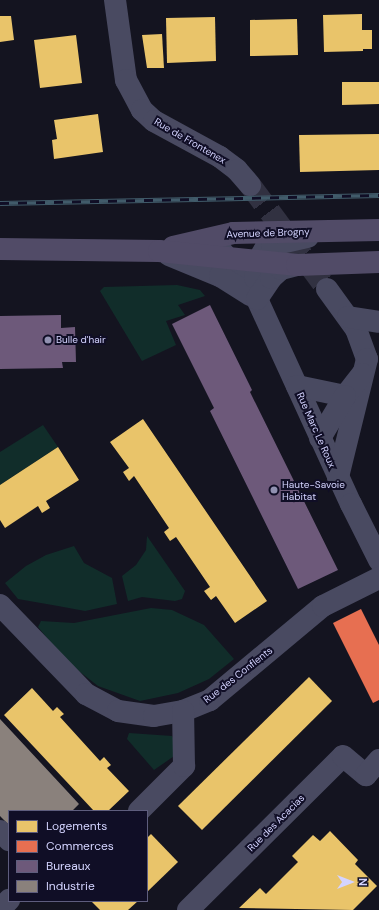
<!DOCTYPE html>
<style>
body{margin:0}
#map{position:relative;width:379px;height:910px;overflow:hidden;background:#141420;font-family:"DM Sans",sans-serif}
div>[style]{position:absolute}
.green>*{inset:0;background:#112d2a}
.homes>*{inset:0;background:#e9c46a}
.shops>*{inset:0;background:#e76f51}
.offices>*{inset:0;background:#6d597a}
.industry>*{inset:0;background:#8a817c}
.minor-tunnel>*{height:22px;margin-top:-11px;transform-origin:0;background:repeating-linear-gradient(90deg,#313141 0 22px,transparent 0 33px)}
.minor>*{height:22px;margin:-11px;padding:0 11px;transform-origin:11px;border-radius:11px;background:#494a61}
.major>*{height:22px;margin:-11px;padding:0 11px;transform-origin:11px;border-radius:11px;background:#514b67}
.rail>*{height:4.5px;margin-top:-2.25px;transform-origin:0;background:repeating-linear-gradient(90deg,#100e26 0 9px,#415b6a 0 18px);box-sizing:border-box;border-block:1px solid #415b6a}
.dots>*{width:11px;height:11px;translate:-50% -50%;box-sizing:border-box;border:2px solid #100e26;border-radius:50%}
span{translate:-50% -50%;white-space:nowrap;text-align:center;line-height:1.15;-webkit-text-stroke:4px #100e26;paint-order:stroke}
.street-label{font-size:10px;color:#d4d4ff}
.poi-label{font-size:10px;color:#d4d4ff}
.left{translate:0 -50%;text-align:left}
.legend{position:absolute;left:8px;top:810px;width:140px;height:92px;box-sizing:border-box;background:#100e26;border:1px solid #5e5d7d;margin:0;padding:5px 7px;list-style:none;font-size:12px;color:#d4d4ff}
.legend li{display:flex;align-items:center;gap:8px;height:20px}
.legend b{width:20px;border:1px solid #5e5d7d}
.north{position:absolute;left:331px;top:862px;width:40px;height:40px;-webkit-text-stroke:3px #100e26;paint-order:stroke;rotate:90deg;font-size:11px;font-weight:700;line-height:16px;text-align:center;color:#d4d4ff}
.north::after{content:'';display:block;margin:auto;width:14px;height:18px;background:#d4d4ff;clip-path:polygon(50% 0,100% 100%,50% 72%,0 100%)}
</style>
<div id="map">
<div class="green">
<i style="clip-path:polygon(177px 285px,200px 290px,205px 296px,178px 305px,185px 315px,166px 321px,176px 345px,142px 361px,100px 291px,104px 287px)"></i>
<i style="clip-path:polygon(43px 425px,58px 447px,0 485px,0 452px)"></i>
<i style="clip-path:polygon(147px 536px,185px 591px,182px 599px,175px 601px,142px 597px,128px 601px,122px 576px,136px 565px,146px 550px)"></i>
<i style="clip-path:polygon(74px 546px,84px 563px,112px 578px,117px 604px,85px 611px,58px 606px,18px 599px,5px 583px,26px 566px,46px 555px)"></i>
<i style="clip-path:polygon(151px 608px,172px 610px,204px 625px,234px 659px,209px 679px,178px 693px,140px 701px,98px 686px,66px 661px,38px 627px,41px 621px,74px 623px)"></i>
<i style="clip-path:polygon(129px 733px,172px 736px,180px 752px,154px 770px,127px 739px)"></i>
</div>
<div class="homes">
<i style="clip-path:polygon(362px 14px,362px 30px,372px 30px,372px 49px,363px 49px,363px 51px,324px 52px,323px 15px)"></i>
<i style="clip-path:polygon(0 16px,11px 16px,14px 40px,0 42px)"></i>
<i style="clip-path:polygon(215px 17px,216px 61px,167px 63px,166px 18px)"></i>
<i style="clip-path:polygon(297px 19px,298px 55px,250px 56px,250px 20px)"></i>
<i style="clip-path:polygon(162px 34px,164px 68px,147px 68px,142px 35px)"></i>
<i style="clip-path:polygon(76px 35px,82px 83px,40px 88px,34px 40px)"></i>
<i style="clip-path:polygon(342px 82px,379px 82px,379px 104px,342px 105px)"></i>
<i style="clip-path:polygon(98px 114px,103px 152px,54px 159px,52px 140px,57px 139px,54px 120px)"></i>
<i style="clip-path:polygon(379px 134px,379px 170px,300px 172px,299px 135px)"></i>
<i style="clip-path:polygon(143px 419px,267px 601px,235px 623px,216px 596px,211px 600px,204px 591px,210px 587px,176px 537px,170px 541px,164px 532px,169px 528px,134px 476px,129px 481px,123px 472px,129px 468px,110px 442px)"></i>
<i style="clip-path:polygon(58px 447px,79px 480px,46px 501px,50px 508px,42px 513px,38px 506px,5px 528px,0 520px,0 485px)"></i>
<i style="clip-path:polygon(309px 677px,332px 701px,202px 830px,178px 806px)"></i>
<i style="clip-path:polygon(32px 688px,53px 711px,57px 707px,64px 714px,60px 717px,100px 761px,104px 757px,111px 765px,107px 768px,129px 791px,108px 811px,94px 811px,4px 715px)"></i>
<i style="clip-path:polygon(330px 831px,358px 860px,355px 864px,377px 886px,353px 910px,239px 908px,260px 888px,266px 894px,298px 862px,292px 856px,313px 835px,320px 841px)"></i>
<i style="clip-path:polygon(151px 834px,178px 862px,147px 892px,147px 838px)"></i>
<i style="clip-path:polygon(91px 901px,138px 901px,128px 910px,100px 910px)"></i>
</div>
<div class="shops">
<i style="clip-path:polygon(361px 609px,379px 645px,379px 700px,373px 703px,333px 623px)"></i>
</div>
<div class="offices">
<i style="clip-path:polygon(210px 305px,252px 390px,250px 392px,338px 570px,298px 589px,210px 411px,214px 408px,172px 324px)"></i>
<i style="clip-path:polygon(61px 315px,61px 328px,75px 327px,76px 362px,62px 362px,63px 368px,0 369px,0 316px)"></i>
</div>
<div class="industry">
<i style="clip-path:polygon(0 719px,79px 804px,72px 811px,9px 811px,9px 825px,0 816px)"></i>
</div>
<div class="minor-tunnel">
<i style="left:250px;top:185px;width:129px;rotate:53.5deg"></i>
</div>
<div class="minor">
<i style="left:115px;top:0;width:81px;rotate:82.2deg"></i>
<i style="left:126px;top:80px;width:34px;rotate:62deg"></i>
<i style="left:142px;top:110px;width:16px;rotate:43deg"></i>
<i style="left:154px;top:121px;width:75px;rotate:28.6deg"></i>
<i style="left:220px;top:157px;width:21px;rotate:37deg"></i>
<i style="left:237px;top:170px;width:20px;rotate:49deg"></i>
<i style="left:218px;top:247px;width:33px;rotate:49deg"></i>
<i style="left:240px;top:272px;width:32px;rotate:58deg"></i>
<i style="left:257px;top:299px;width:226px;rotate:65.4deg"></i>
<i style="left:351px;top:504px;width:63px;rotate:63.4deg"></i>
<i style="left:169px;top:255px;width:55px;rotate:22.4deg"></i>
<i style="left:220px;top:276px;width:36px;rotate:32deg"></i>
<i style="left:255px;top:278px;width:19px;rotate:-78deg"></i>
<i style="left:259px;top:259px;width:12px;rotate:-59deg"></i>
<i style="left:265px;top:249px;width:8px;rotate:-30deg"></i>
<i style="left:272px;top:245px;width:37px;rotate:-13deg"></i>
<i style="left:327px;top:289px;width:49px;rotate:54.1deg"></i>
<i style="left:356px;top:329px;width:32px;rotate:70deg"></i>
<i style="left:367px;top:359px;width:122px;rotate:103.8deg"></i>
<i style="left:257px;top:299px;width:25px;rotate:-56deg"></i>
<i style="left:271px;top:278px;width:13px;rotate:-42deg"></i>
<i style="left:281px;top:269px;width:16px;rotate:-14deg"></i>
<i style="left:348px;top:317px;width:31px;rotate:9deg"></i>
<i style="left:297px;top:386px;width:49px;rotate:11.8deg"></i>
<i style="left:345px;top:396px;width:28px;rotate:-52deg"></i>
<i style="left:320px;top:438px;width:49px;rotate:-59.2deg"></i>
<i style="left:0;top:605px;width:124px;rotate:46deg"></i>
<i style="left:86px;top:694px;width:36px;rotate:28deg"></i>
<i style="left:118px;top:711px;width:36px;rotate:8deg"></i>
<i style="left:154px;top:716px;width:29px;rotate:-10deg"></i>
<i style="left:183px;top:711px;width:29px;rotate:-22deg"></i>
<i style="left:210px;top:700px;width:147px;rotate:-39.8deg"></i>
<i style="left:323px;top:606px;width:63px;rotate:-26.6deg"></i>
<i style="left:139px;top:811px;width:64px;rotate:-45deg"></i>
<i style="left:184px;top:766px;width:55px;rotate:-91deg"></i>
<i style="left:0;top:831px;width:13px;rotate:45deg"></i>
<i style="left:0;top:909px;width:13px;rotate:-45deg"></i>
<i style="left:188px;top:910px;width:218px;rotate:-44.8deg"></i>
<i style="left:343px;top:756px;width:30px;rotate:40deg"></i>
<i style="left:366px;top:775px;width:20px;rotate:-49deg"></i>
</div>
<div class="major">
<i style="left:173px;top:247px;width:62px;rotate:-13.1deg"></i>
<i style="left:233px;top:233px;width:146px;rotate:-1.2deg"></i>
<i style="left:0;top:249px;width:159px;rotate:0.7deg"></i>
<i style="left:159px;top:251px;width:139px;rotate:5.8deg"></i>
<i style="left:297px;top:265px;width:82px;rotate:-2.1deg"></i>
</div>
<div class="rail">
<i style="left:0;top:203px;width:379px;rotate:-1.2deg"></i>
</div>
<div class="dots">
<i style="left:48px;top:340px;background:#9191b1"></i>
<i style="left:274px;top:490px;background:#9191b1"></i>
</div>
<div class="street-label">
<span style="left:190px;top:141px;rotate:30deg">Rue de Frontenex</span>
<span style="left:268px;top:233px;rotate:-2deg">Avenue de Brogny</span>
<span style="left:316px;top:430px;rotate:66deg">Rue Marc Le Roux</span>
<span style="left:238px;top:675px;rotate:-38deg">Rue des Conflents</span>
<span style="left:276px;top:823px;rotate:-45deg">Rue des Acacias</span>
</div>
<div class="poi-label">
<span class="left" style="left:56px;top:340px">Bulle d'hair</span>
<span class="left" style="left:282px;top:490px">Haute-Savoie<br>Habitat</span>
</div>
<ul class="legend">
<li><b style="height:11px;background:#e9c46a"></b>Logements</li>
<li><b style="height:11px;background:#e76f51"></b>Commerces</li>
<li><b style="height:11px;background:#6d597a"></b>Bureaux</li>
<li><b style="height:11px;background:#8a817c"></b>Industrie</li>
</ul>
<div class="north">N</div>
</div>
